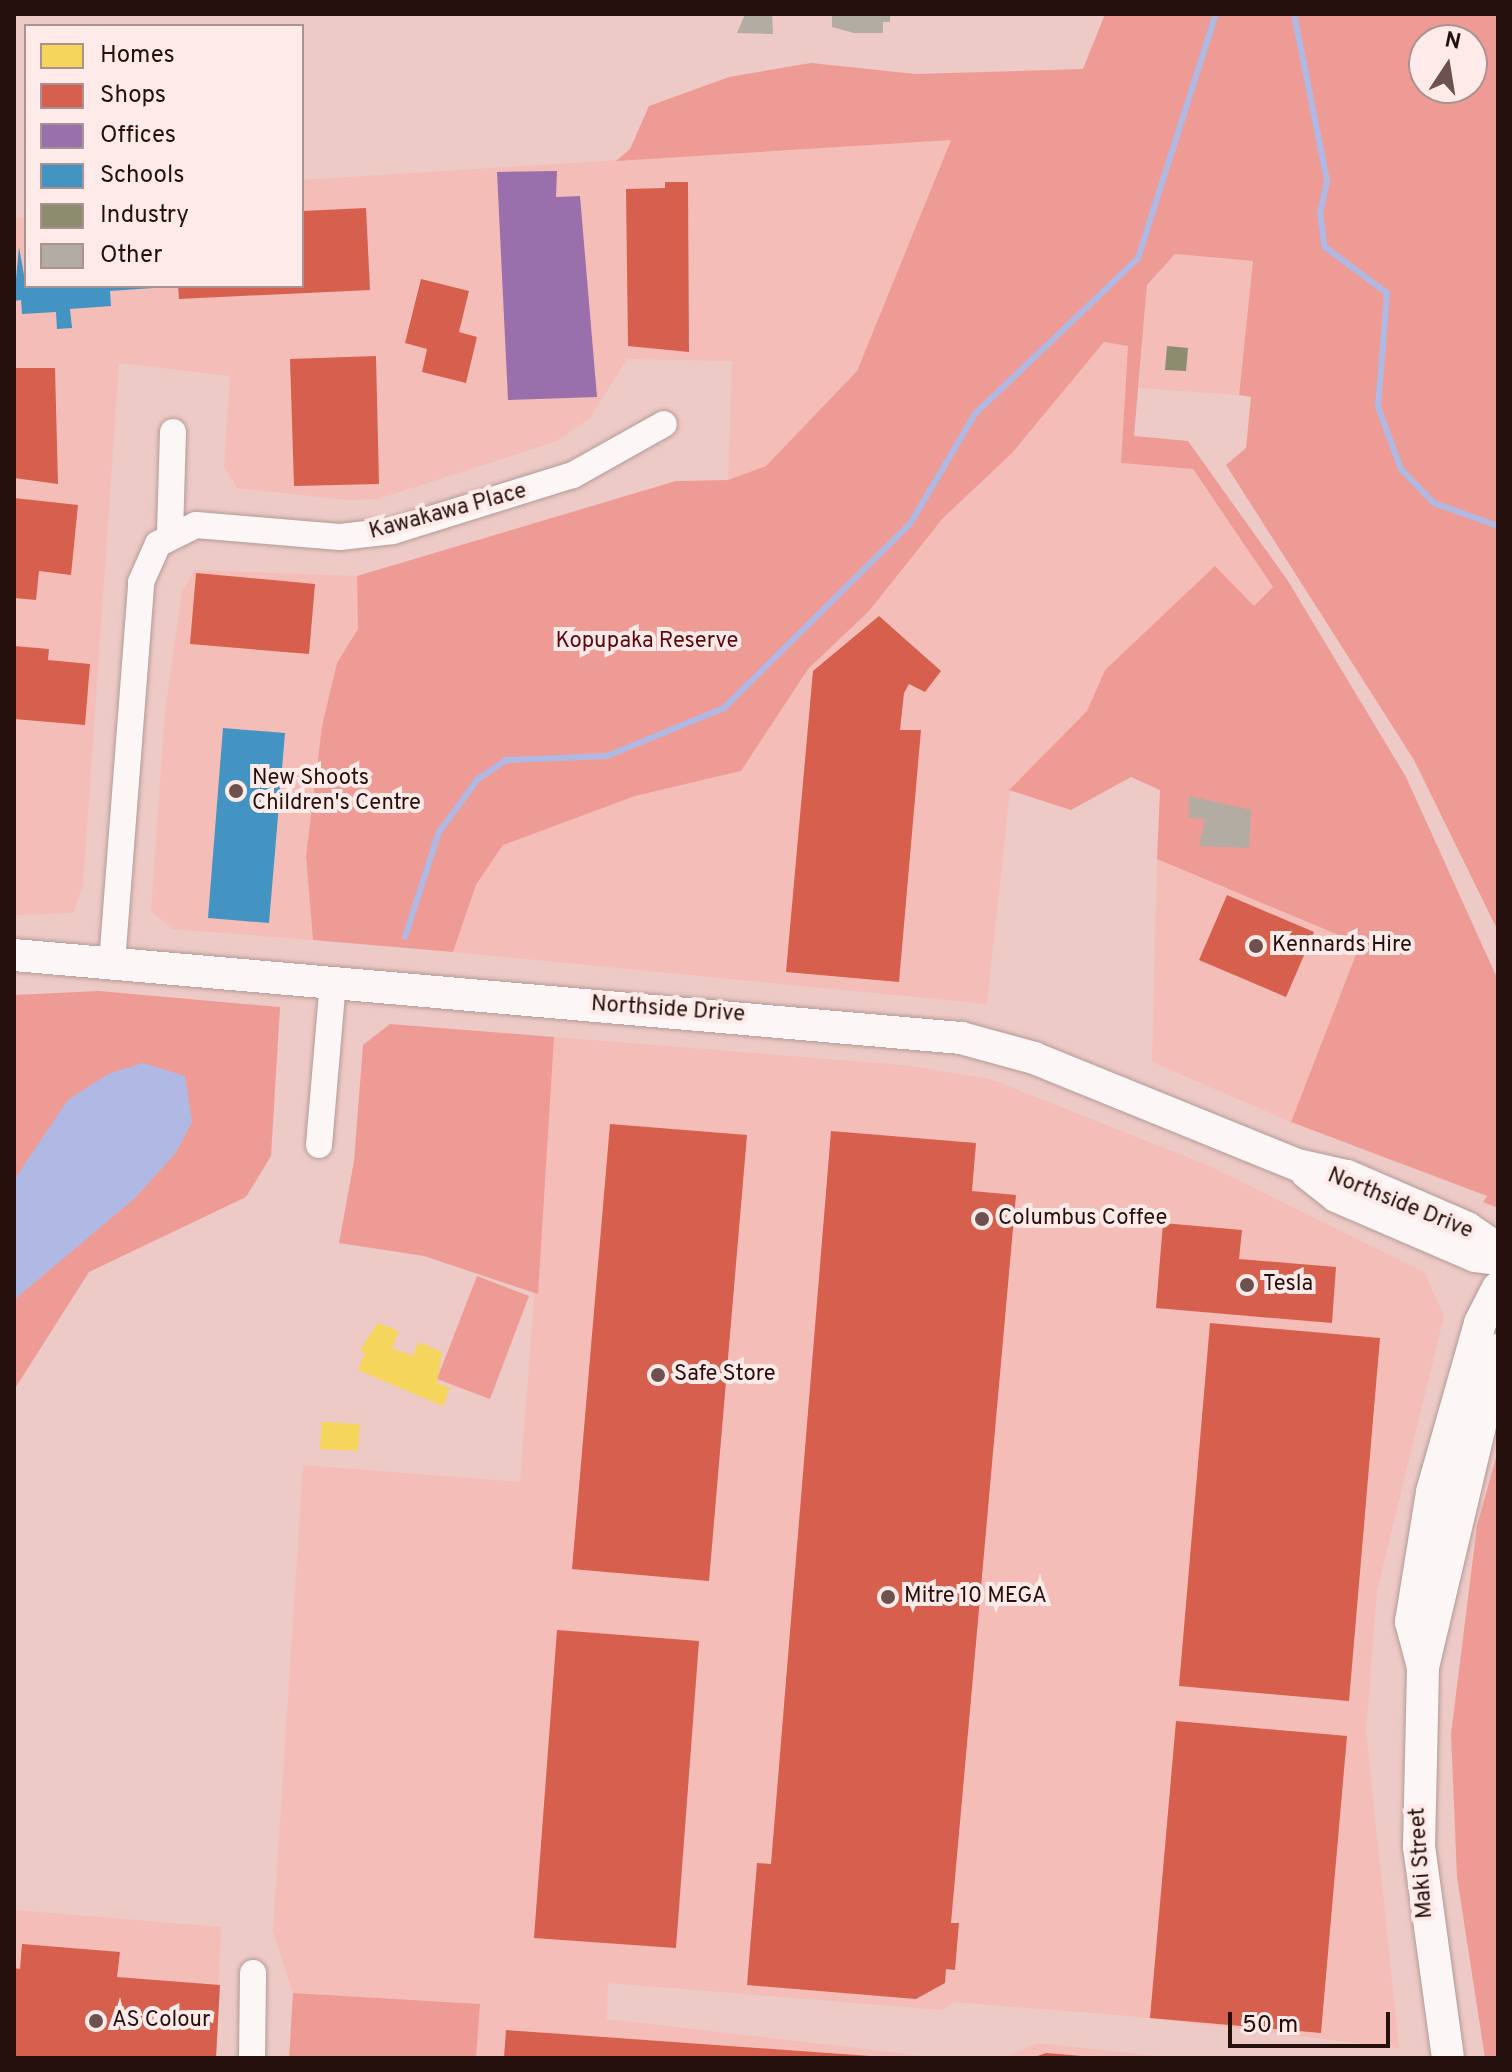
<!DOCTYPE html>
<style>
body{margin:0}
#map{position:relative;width:1512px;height:2072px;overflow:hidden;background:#edcac6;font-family:Overpass,sans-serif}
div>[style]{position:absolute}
.built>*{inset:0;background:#f4bdb8}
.green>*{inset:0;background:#ef9b95}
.water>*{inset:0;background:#b0b9e4}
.homes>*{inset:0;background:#f6d55c}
.shops>*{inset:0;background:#d6604d}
.offices>*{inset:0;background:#9970ab}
.schools>*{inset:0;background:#4393c3}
.industry>*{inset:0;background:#8c8c6e}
.stream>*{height:6px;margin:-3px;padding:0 3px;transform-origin:3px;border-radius:3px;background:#b0b9e4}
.building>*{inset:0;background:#b3aca2}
.roads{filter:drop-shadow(0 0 2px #b49a97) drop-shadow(0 0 2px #b49a97)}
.minor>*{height:26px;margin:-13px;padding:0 13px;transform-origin:13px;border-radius:13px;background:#fcf7f6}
.tertiary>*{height:32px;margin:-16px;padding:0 16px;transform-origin:16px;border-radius:16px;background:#fcf7f6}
.dots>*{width:22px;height:22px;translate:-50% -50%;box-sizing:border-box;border:4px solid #feeae8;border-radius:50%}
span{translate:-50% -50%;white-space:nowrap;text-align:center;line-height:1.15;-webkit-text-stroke:8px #feeae8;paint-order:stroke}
.street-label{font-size:22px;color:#26100e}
.park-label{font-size:22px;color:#5c090e}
.poi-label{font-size:22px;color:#26100e}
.left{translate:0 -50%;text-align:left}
.frame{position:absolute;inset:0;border:16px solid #26100e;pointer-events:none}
.legend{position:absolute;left:24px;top:24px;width:280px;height:264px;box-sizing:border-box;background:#feeae8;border:2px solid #a89391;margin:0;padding:10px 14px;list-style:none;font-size:24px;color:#26100e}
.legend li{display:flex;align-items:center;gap:16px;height:40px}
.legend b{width:40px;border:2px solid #a89391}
.north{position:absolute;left:1408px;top:24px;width:80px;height:80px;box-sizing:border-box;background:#feeae8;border:2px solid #a89391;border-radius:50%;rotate:12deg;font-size:22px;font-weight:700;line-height:32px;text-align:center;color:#26100e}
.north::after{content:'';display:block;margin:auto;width:28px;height:36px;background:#6c514e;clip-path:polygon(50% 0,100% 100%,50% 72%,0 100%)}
.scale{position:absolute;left:1228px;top:2012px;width:162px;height:36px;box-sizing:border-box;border:4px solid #26100e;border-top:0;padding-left:10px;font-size:24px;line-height:28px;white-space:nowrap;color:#26100e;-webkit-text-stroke:6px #feeae8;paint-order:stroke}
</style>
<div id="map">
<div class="built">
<i style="clip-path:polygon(951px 139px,857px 371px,766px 466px,728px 480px,732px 361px,627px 359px,590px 418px,557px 441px,378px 499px,348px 500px,237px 488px,224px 466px,230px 376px,119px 363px,83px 885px,73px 913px,14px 915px,14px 218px,26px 217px,26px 286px,302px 286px,302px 180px)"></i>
<i style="clip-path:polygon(1175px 254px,1253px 261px,1239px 395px,1139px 388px,1147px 285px)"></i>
<i style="clip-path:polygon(1104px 342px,1129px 346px,1121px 463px,1193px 469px,1273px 587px,1254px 606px,1215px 566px,1105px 670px,1087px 711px,1010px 790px,987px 1004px,453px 952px,476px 885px,503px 845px,635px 796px,741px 771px,808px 669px,869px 611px,943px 517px,1012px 453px)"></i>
<i style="clip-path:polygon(195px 570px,357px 576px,358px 629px,337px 663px,322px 726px,306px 856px,313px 940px,172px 929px,151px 911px,165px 712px,182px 591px)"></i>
<i style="clip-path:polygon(1157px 859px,1360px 944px,1291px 1122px,1152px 1062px)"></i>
<i style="clip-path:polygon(554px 1037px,903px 1065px,990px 1079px,1205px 1164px,1424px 1272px,1444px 1316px,1377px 1591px,1366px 1730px,1399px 2048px,1129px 2016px,953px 2002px,942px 2010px,608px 1983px,607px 2019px,941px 2058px,476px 2058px,479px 2004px,293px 1993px,273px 1931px,303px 1465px,520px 1482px)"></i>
<i style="clip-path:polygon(14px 1910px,221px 1927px,216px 2058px,14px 2058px)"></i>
<i style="clip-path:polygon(1038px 2043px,1176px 2058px,1005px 2058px)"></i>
</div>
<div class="green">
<i style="clip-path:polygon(evenodd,1105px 14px,1498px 16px,1498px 931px,1414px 760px,1226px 465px,1246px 448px,1251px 397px,1239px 395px,1253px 261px,1175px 254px,1147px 285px,1134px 436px,1188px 441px,1288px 581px,1406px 777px,1498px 980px,1498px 1208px,1483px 1202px,1487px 1196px,1291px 1122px,1360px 944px,1157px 859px,1160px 790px,1131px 777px,1071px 810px,1009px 790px,1087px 711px,1105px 670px,1215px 566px,1254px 606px,1273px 587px,1193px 469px,1121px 463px,1128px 346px,1104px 342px,1012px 453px,943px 518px,869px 611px,808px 669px,741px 771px,635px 796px,503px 845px,476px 885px,453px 952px,313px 940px,306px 856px,322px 726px,337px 663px,358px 629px,357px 576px,676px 481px,728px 480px,766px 466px,857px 371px,951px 140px,616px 161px,630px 149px,649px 106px,729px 77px,811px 63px,916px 74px,1083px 69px,1105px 14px,1424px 40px,1472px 40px,1472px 88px,1424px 88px,1424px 40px)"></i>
<i style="clip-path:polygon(99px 991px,280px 1007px,271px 1156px,246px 1197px,89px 1272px,14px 1390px,14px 995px)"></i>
<i style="clip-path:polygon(390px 1024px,554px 1037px,538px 1294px,424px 1256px,339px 1243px,354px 1161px,363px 1045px)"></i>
<i style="clip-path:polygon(477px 1276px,529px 1296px,490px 1399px,437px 1379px)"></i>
<i style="clip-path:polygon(1498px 1450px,1498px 2058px,1485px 2058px,1457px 1877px,1451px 1734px,1477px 1526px)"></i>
<i style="clip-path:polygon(293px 1993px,480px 2004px,476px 2058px,289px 2058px)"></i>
</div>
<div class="water">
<i style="clip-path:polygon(143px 1063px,185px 1076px,192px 1122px,175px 1154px,135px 1198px,14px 1300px,14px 1180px,68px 1100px,108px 1074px)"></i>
</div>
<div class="homes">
<i style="clip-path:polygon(378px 1323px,399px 1331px,392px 1348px,413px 1356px,419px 1342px,442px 1352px,437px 1383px,450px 1388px,443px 1406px,358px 1370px,365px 1353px,360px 1350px)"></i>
<i style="clip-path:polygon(322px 1422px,360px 1424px,358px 1451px,320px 1449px)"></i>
</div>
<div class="shops">
<i style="clip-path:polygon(665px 182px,688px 182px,689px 352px,628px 346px,626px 189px,665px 188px)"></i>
<i style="clip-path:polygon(366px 208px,370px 290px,179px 299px,178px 286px,302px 286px,302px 211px)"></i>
<i style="clip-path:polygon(421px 279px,469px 291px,459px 332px,477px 337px,466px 383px,422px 372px,427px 349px,405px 343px)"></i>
<i style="clip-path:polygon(376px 356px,379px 484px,294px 486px,290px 359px)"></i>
<i style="clip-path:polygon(14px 368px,55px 368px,58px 484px,14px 478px)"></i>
<i style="clip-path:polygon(14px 498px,78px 505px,71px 575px,39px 571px,36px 600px,14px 598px)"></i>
<i style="clip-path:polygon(196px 573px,315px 584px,309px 654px,190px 644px)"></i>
<i style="clip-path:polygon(879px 616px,941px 671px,925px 692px,909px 684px,904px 693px,900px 730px,921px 730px,899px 982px,786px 972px,813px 671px)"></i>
<i style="clip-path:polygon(14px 646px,49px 649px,48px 660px,90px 664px,85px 725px,14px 719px)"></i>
<i style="clip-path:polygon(1227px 895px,1314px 932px,1286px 997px,1199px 960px)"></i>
<i style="clip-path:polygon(610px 1124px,747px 1135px,709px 1581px,572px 1569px)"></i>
<i style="clip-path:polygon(831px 1131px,976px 1143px,972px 1191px,1016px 1195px,951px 1923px,959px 1923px,955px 1970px,946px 1969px,945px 1983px,916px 1999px,747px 1985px,757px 1863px,771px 1864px)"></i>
<i style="clip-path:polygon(1163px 1223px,1242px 1230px,1239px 1259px,1336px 1267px,1332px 1323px,1156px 1308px)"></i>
<i style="clip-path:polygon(1210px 1323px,1380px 1338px,1349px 1701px,1179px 1686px)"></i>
<i style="clip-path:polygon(557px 1630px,699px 1641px,676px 1948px,534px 1938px)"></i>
<i style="clip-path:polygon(1176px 1721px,1347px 1736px,1321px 2033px,1150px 2018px)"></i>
<i style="clip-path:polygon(22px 1944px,120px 1952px,117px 1977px,220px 1985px,216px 2058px,14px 2058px,14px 1968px,20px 1969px)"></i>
<i style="clip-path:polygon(506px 2030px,870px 2056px,870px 2058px,504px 2058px)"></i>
<i style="clip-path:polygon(1046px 2053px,1082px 2056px,1082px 2058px,1032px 2058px)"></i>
</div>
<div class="offices">
<i style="clip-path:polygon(557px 171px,556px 197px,580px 196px,597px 397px,508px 400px,497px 172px)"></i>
</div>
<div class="schools">
<i style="clip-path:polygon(19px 247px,26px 286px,153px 288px,110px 291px,111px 306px,70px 309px,72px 328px,57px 329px,56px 312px,22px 314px,21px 300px,14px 301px)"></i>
<i style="clip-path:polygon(223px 728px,285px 733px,269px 923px,208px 918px)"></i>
</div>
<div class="industry">
<i style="clip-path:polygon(1167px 346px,1188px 348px,1186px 371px,1165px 370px)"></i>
</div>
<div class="stream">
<i style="left:1294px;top:14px;width:170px;rotate:78.8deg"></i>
<i style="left:1327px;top:181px;width:33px;rotate:102deg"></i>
<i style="left:1320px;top:213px;width:34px;rotate:82deg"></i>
<i style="left:1325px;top:247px;width:77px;rotate:36.6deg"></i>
<i style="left:1387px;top:293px;width:114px;rotate:94.5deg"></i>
<i style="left:1378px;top:407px;width:66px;rotate:69.6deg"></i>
<i style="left:1401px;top:469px;width:47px;rotate:45.9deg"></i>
<i style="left:1434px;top:503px;width:68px;rotate:19.8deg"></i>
<i style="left:405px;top:937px;width:110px;rotate:-72.1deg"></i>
<i style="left:439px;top:832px;width:66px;rotate:-53.7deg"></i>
<i style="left:478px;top:779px;width:34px;rotate:-34deg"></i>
<i style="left:506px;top:760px;width:101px;rotate:-2.3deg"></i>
<i style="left:607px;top:756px;width:126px;rotate:-22.3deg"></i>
<i style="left:724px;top:708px;width:262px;rotate:-44.7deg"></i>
<i style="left:910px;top:524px;width:128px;rotate:-59.4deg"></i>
<i style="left:975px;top:414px;width:226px;rotate:-43.7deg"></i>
<i style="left:1138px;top:258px;width:256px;rotate:-72.3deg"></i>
</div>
<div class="building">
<i style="clip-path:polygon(745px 14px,772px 14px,773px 34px,737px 33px)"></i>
<i style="clip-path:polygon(832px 14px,890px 14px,890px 22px,883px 22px,883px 33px,854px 33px,832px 27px)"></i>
<i style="clip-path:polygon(1189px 796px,1251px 810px,1249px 848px,1199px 846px,1205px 819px,1189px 818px)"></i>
</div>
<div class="roads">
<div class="minor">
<i style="left:170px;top:533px;width:101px;rotate:-88.3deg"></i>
<i style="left:112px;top:963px;width:382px;rotate:-85.6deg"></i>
<i style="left:141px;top:582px;width:42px;rotate:-65.9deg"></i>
<i style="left:158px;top:544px;width:42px;rotate:-26.6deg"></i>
<i style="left:196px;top:525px;width:144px;rotate:4.8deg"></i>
<i style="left:340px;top:537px;width:53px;rotate:-6.5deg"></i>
<i style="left:393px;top:531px;width:189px;rotate:-17.3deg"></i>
<i style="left:573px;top:475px;width:104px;rotate:-29.3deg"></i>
<i style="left:319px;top:1145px;width:164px;rotate:-85.1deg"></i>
<i style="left:252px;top:2058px;width:85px;rotate:-89.3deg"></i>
</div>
<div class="tertiary">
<i style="left:14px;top:955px;width:951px;rotate:5.01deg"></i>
<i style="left:961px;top:1038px;width:76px;rotate:15.3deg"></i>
<i style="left:1034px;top:1058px;width:285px;rotate:22.1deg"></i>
<i style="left:1298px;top:1165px;width:50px;rotate:12.7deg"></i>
<i style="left:1347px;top:1176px;width:131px;rotate:23.4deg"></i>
<i style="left:1467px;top:1228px;width:37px;rotate:34deg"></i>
<i style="left:1307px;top:1173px;width:37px;rotate:38deg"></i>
<i style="left:1336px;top:1196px;width:151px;rotate:23.3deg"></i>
<i style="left:1475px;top:1256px;width:23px;rotate:7deg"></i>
<i style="left:1423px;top:1667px;width:47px;rotate:-104.9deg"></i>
<i style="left:1411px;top:1622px;width:132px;rotate:-80.8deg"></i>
<i style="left:1432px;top:1492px;width:176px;rotate:-74.1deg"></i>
<i style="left:1480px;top:1323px;width:39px;rotate:-63deg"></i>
<i style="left:1448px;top:2058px;width:214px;rotate:-97.8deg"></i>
<i style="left:1419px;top:1846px;width:179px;rotate:-88.7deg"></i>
<i style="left:1423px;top:1667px;width:326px;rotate:-76.7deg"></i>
</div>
</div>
<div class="dots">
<i style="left:236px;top:791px;background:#6c514e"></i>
<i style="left:1256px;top:946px;background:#6c514e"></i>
<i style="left:982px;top:1219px;background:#6c514e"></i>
<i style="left:1247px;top:1285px;background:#6c514e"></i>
<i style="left:658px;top:1375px;background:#6c514e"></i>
<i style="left:888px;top:1597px;background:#6c514e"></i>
<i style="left:96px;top:2021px;background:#6c514e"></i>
</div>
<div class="street-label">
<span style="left:448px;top:512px;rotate:-15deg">Kawakawa Place</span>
<span style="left:668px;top:1010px;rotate:4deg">Northside Drive</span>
<span style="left:1400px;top:1204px;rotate:22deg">Northside Drive</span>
<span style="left:1422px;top:1863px;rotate:-94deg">Maki Street</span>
</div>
<div class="park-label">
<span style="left:647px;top:642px">Kopupaka Reserve</span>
</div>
<div class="poi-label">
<span class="left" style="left:252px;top:791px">New Shoots<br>Children's Centre</span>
<span class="left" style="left:1272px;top:946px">Kennards Hire</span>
<span class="left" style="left:998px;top:1219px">Columbus Coffee</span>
<span class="left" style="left:1263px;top:1285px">Tesla</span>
<span class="left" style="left:674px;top:1375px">Safe Store</span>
<span class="left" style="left:904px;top:1597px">Mitre 10 MEGA</span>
<span class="left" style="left:112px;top:2021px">AS Colour</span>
</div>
<div class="frame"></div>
<ul class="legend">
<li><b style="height:22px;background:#f6d55c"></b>Homes</li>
<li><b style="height:22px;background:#d6604d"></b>Shops</li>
<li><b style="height:22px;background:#9970ab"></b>Offices</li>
<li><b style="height:22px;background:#4393c3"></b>Schools</li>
<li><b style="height:22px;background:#8c8c6e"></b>Industry</li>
<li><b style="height:22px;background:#b3aca2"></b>Other</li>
</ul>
<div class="north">N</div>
<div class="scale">50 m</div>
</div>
